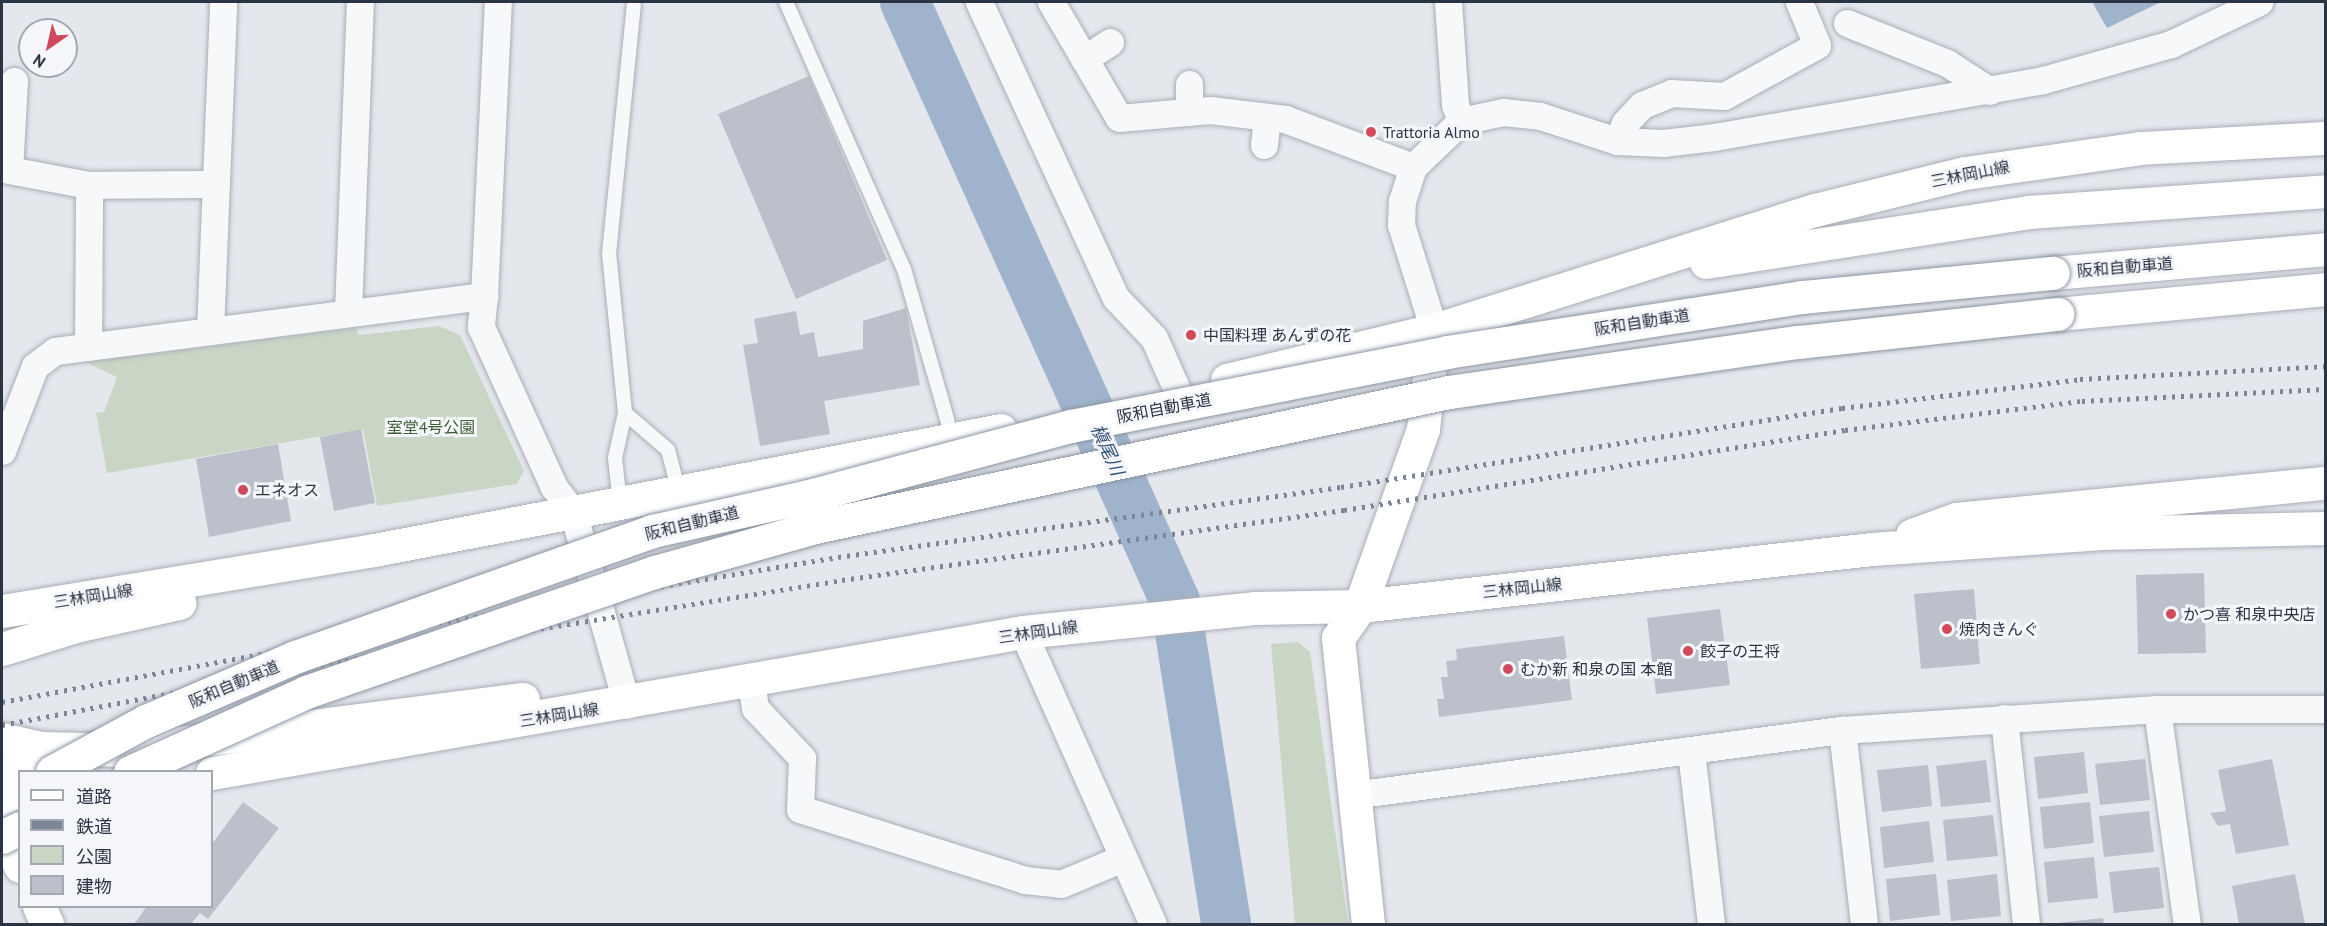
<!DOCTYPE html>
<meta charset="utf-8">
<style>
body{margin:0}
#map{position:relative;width:2327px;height:926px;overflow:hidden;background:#e4e7ec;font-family:"PT Sans","Noto Sans JP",sans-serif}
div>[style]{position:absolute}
.green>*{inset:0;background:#c9d6c5}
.water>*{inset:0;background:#9fb4cc}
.river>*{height:50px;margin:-25px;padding:0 25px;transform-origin:25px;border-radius:25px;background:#9fb4cc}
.building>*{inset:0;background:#bbc0ca}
.roads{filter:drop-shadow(0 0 2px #a9aeb7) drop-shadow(0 0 2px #a9aeb7)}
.lane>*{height:14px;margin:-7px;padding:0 7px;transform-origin:7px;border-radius:7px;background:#f7f8fa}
.street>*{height:27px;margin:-13.5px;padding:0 13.5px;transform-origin:13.5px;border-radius:13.5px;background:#f7f8fa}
.secondary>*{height:33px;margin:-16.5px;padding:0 16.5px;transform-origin:16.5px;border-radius:16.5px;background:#fff}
.highway>*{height:33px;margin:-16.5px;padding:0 16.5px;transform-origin:16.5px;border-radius:16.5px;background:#fff}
.rail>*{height:4.5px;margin-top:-2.25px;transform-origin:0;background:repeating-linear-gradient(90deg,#7d8696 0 3px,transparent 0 9px)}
.bridges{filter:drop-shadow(0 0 2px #8b94a3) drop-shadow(0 0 2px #8b94a3)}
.highway-bridge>*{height:33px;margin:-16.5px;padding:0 16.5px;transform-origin:16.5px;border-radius:16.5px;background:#fff}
.dots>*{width:16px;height:16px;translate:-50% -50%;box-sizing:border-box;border:3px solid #f4f6f9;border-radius:50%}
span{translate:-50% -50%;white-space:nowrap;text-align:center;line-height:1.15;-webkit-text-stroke:6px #f4f6f9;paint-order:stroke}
.poi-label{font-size:16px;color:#2b3445}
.left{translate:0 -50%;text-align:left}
.street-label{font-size:16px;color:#2b3445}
.park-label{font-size:16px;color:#3f6138}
.water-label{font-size:18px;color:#34527a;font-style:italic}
.frame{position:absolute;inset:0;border:3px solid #2b3445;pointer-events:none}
.legend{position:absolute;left:18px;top:770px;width:195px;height:138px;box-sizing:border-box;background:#f4f6f9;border:2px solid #a4a8b1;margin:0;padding:8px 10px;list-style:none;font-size:18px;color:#2b3445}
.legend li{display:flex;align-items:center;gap:12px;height:30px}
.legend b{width:30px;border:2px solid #a4a8b1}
.north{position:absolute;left:18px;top:18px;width:60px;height:60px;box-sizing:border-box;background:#f4f6f9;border:2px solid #a4a8b1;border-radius:50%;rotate:214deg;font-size:16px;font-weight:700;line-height:24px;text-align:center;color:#2b3445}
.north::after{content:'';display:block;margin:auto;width:21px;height:27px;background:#d1495b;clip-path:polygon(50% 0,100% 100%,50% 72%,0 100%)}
</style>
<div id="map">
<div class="green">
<i style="clip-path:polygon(439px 326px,460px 335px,524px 471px,517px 484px,377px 506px,363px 429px,107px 473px,96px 413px,104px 412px,117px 377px,85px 362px,356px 328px,359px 335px)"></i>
<i style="clip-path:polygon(1298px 642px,1310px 652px,1348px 924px,1295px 924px,1271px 644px)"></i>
</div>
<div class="water">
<i style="clip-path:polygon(2092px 2px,2161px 2px,2107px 28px)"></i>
</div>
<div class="river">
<i style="left:905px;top:2px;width:657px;rotate:65.74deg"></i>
<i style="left:1175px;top:601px;width:327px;rotate:81deg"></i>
</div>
<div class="building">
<i style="clip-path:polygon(809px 76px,887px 260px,796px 299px,718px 114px)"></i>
<i style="clip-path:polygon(906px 308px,920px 385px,824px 401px,830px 434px,760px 446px,743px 345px,758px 343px,754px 319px,796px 311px,800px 335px,814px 332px,818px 357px,863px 349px,863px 321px)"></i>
<i style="clip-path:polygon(361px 429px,375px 503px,334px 511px,320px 437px)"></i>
<i style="clip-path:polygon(278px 444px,291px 521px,209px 537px,196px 459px)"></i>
<i style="clip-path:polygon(2204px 573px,2206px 653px,2138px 654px,2136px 575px)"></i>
<i style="clip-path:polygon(1974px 589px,1980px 664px,1921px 669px,1914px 594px)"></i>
<i style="clip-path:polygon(1720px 609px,1730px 685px,1656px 694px,1647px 618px)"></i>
<i style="clip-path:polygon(1564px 636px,1572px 700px,1439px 717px,1437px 699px,1444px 699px,1441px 677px,1448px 677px,1446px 661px,1457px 660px,1456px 649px)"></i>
<i style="clip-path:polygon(2084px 752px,2088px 793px,2038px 799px,2034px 757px)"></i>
<i style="clip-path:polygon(2145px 759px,2150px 800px,2100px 805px,2095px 764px)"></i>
<i style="clip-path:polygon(2272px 759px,2289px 845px,2236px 854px,2230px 824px,2218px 826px,2210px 813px,2226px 811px,2218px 770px)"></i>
<i style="clip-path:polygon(1986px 760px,1991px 802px,1941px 807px,1936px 766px)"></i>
<i style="clip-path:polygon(1928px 765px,1932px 806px,1882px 812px,1877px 770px)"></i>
<i style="clip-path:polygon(243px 802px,279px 828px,208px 919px,200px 913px,191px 924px,134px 924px,147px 906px,212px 906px,212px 844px)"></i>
<i style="clip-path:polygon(2090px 802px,2094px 843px,2044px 849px,2040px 807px)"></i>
<i style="clip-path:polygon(2149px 811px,2154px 852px,2104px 857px,2099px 816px)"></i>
<i style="clip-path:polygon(1993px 815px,1998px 856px,1947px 861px,1943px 820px)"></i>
<i style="clip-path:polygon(1929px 821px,1934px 862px,1884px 868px,1880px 827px)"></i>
<i style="clip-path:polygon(2094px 857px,2098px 898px,2048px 903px,2044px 862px)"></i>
<i style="clip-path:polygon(2159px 867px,2164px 908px,2114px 913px,2109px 872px)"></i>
<i style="clip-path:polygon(1936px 874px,1940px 915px,1890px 921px,1886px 879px)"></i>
<i style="clip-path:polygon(1997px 874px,2001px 916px,1951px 921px,1947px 880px)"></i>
<i style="clip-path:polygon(2295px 874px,2305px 924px,2239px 924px,2232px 886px)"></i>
<i style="clip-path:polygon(2103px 918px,2104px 924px,2058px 924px,2057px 923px)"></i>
</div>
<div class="roads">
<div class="lane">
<i style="left:786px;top:2px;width:292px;rotate:66.2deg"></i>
<i style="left:904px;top:269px;width:159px;rotate:74deg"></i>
<i style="left:625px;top:413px;width:57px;rotate:40.7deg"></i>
<i style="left:668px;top:450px;width:43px;rotate:75.3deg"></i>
<i style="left:620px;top:504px;width:46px;rotate:-96.2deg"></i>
<i style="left:615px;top:458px;width:46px;rotate:-77.5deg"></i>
<i style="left:625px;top:413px;width:160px;rotate:-95.7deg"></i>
<i style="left:609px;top:254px;width:250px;rotate:-84.3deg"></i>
</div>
<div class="street">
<i style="left:979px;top:2px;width:326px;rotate:65.2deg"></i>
<i style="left:1116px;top:298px;width:55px;rotate:46.5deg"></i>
<i style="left:1154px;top:338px;width:59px;rotate:66deg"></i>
<i style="left:1051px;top:2px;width:134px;rotate:59.6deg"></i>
<i style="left:1119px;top:118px;width:91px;rotate:-5deg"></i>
<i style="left:1210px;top:110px;width:76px;rotate:6.8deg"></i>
<i style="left:1285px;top:119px;width:137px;rotate:20.6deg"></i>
<i style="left:1448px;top:2px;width:103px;rotate:86.1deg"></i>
<i style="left:1455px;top:105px;width:17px;rotate:69deg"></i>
<i style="left:1847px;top:23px;width:108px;rotate:21.8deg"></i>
<i style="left:1947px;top:63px;width:51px;rotate:33.1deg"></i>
<i style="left:1084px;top:59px;width:31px;rotate:-33deg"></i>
<i style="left:14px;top:81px;width:89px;rotate:93.2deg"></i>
<i style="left:9px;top:170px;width:81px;rotate:10.6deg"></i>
<i style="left:89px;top:185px;width:127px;rotate:-0.5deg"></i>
<i style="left:1189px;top:84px;width:28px;rotate:90deg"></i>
<i style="left:1617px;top:141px;width:20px;rotate:-66deg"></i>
<i style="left:1625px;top:123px;width:25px;rotate:-47deg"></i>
<i style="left:1642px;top:105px;width:31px;rotate:-22deg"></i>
<i style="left:1671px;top:93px;width:53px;rotate:3.2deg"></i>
<i style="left:1724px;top:96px;width:106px;rotate:-28.7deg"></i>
<i style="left:1817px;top:45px;width:47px;rotate:-112.7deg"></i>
<i style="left:1264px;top:145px;width:28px;rotate:-84deg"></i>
<i style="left:484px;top:296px;width:294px;rotate:-87.3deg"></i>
<i style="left:348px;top:312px;width:310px;rotate:-87.8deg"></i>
<i style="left:1434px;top:330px;width:110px;rotate:-107.4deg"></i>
<i style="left:1401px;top:225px;width:24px;rotate:-88deg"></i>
<i style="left:1402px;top:201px;width:36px;rotate:-72deg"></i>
<i style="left:1413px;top:167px;width:66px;rotate:-43.8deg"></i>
<i style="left:1461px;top:121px;width:43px;rotate:-12.1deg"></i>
<i style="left:1503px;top:112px;width:37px;rotate:6deg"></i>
<i style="left:1540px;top:116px;width:81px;rotate:18deg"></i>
<i style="left:1617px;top:141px;width:46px;rotate:2.5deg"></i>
<i style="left:1663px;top:143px;width:51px;rotate:-6.7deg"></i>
<i style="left:1714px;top:137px;width:334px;rotate:-9.8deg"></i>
<i style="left:2043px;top:80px;width:133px;rotate:-15.7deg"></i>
<i style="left:2171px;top:44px;width:98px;rotate:-25.5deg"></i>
<i style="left:210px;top:331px;width:329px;rotate:-87.7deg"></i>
<i style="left:88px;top:347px;width:162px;rotate:-89.6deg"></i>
<i style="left:2px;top:451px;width:91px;rotate:-68.8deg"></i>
<i style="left:35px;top:366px;width:25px;rotate:-37deg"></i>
<i style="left:55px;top:351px;width:433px;rotate:-7.3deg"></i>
<i style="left:484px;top:296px;width:31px;rotate:96deg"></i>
<i style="left:481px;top:327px;width:176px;rotate:65.5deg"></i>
<i style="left:554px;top:487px;width:31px;rotate:53deg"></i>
<i style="left:573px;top:512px;width:200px;rotate:74.4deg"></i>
<i style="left:1023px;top:632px;width:320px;rotate:66deg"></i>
<i style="left:751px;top:682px;width:26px;rotate:81deg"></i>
<i style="left:755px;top:708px;width:69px;rotate:46.8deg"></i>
<i style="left:802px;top:758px;width:51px;rotate:92.2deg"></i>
<i style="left:800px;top:809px;width:236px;rotate:17.5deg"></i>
<i style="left:1025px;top:880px;width:36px;rotate:6deg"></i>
<i style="left:1061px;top:884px;width:67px;rotate:-22.8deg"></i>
<i style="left:2157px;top:709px;width:217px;rotate:82.1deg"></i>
<i style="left:2004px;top:718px;width:207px;rotate:83.9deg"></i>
<i style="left:1842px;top:730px;width:195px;rotate:83.5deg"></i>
<i style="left:1691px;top:751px;width:174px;rotate:83.4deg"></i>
<i style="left:1353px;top:795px;width:493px;rotate:-7.6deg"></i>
<i style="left:1842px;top:730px;width:316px;rotate:-3.8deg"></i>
<i style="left:2157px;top:709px;width:169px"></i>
</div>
<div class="secondary">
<i style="left:1706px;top:262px;width:326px;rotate:-8.8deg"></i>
<i style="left:2028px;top:212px;width:299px;rotate:-4deg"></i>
<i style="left:1227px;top:380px;width:213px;rotate:-13.6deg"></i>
<i style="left:1434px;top:330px;width:399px;rotate:-17.5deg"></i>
<i style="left:1815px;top:210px;width:154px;rotate:-13.9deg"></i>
<i style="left:1965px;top:173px;width:177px;rotate:-8.1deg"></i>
<i style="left:2140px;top:148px;width:186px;rotate:-3.1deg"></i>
<i style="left:1912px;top:535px;width:47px;rotate:-20deg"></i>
<i style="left:1956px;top:519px;width:372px;rotate:-5.6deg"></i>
<i style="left:2px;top:611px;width:377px;rotate:-9.3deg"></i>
<i style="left:374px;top:550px;width:638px;rotate:-10.83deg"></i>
<i style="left:2px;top:649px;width:77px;rotate:-17.3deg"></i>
<i style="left:76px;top:626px;width:106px;rotate:-12.6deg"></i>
<i style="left:2px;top:739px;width:40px;rotate:13deg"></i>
<i style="left:41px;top:748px;width:83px;rotate:1.4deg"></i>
<i style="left:124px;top:750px;width:402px;rotate:-7.3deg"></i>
<i style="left:2px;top:773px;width:68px;rotate:-11deg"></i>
<i style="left:212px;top:773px;width:823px;rotate:-9.86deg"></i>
<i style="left:1023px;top:632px;width:232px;rotate:-5.9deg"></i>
<i style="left:1254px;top:608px;width:106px;rotate:-1.1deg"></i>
<i style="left:1360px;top:606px;width:515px;rotate:-6.35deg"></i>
<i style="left:1872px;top:549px;width:230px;rotate:-4deg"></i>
<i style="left:2101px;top:533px;width:225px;rotate:-1.3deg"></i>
<i style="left:1368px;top:924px;width:288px;rotate:-96deg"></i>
<i style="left:1338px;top:638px;width:39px;rotate:-55deg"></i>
<i style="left:1360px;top:606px;width:188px;rotate:-70.4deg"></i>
<i style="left:1423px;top:429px;width:100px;rotate:-83.7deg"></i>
</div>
<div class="highway">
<i style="left:2053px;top:273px;width:274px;rotate:-5deg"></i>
<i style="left:2057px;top:314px;width:270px;rotate:-5.3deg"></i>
<i style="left:2px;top:799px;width:21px;rotate:-29deg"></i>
<i style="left:2px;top:828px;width:42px;rotate:64.7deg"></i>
<i style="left:39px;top:906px;width:20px;rotate:66deg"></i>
</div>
</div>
<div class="rail">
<i style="left:2px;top:702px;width:345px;rotate:-10.5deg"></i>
<i style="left:341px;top:639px;width:504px;rotate:-9.37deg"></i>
<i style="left:838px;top:557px;width:508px;rotate:-7.92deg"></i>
<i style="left:1341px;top:487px;width:507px;rotate:-8.96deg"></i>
<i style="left:1842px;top:408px;width:240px;rotate:-6.9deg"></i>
<i style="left:2080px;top:379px;width:246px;rotate:-3deg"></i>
<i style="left:2px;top:725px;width:349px;rotate:-10.7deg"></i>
<i style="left:345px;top:660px;width:503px;rotate:-9.14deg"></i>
<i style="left:842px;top:580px;width:507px;rotate:-7.94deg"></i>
<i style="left:1344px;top:510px;width:507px;rotate:-9.07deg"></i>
<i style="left:1845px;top:430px;width:239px;rotate:-7deg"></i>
<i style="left:2082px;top:401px;width:244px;rotate:-2.8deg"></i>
</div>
<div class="bridges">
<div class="highway-bridge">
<i style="left:52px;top:772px;width:107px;rotate:-28.5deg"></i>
<i style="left:146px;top:721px;width:162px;rotate:-23.2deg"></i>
<i style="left:295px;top:657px;width:379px;rotate:-19.4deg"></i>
<i style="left:652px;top:531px;width:161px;rotate:-12.6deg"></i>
<i style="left:809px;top:496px;width:271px;rotate:-15deg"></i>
<i style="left:1071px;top:426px;width:383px;rotate:-11.1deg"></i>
<i style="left:1447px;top:352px;width:359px;rotate:-8.8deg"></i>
<i style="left:1802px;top:297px;width:252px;rotate:-5.5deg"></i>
<i style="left:130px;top:772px;width:193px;rotate:-24.4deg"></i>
<i style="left:306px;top:692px;width:369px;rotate:-19deg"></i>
<i style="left:655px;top:572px;width:166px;rotate:-15.7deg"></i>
<i style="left:815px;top:527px;width:648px;rotate:-12.02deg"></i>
<i style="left:1449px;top:392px;width:353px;rotate:-8.2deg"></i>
<i style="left:1798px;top:342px;width:261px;rotate:-6.2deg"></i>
<i style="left:2px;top:837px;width:20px;rotate:-27deg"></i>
</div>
</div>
<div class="dots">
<i style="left:1371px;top:132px;background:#d1495b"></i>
<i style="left:1191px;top:335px;background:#d1495b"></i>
<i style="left:243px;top:490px;background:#d1495b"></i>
<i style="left:2171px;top:614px;background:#d1495b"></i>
<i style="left:1947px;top:629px;background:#d1495b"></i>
<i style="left:1688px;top:651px;background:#d1495b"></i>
<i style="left:1508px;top:669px;background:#d1495b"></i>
</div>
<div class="poi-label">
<span class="left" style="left:1383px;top:132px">Trattoria Almo</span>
<span class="left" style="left:1203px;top:335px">中国料理 あんずの花</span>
<span class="left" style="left:255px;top:490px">エネオス</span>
<span class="left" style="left:2183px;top:614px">かつ喜 和泉中央店</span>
<span class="left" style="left:1959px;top:629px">焼肉きんぐ</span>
<span class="left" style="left:1700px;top:651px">餃子の王将</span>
<span class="left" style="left:1520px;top:669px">むか新 和泉の国 本館</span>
</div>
<div class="street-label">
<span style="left:1970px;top:174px;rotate:-11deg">三林岡山線</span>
<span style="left:2125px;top:267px;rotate:-5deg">阪和自動車道</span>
<span style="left:1642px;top:322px;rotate:-9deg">阪和自動車道</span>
<span style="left:1164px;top:408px;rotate:-11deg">阪和自動車道</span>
<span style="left:692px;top:523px;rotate:-14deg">阪和自動車道</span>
<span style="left:1522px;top:588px;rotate:-6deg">三林岡山線</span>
<span style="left:93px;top:596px;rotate:-9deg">三林岡山線</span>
<span style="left:1038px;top:632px;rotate:-8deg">三林岡山線</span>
<span style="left:234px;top:684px;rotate:-23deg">阪和自動車道</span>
<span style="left:559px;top:715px;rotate:-9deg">三林岡山線</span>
</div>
<div class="park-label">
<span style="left:431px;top:427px">室堂4号公園</span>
</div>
<div class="water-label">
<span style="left:1107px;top:450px;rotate:66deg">槇尾川</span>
</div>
<div class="frame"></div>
<ul class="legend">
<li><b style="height:8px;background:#fff"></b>道路</li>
<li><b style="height:8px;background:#7d8696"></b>鉄道</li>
<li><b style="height:16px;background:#c9d6c5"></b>公園</li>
<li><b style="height:16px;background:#bbc0ca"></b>建物</li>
</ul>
<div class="north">N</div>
</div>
